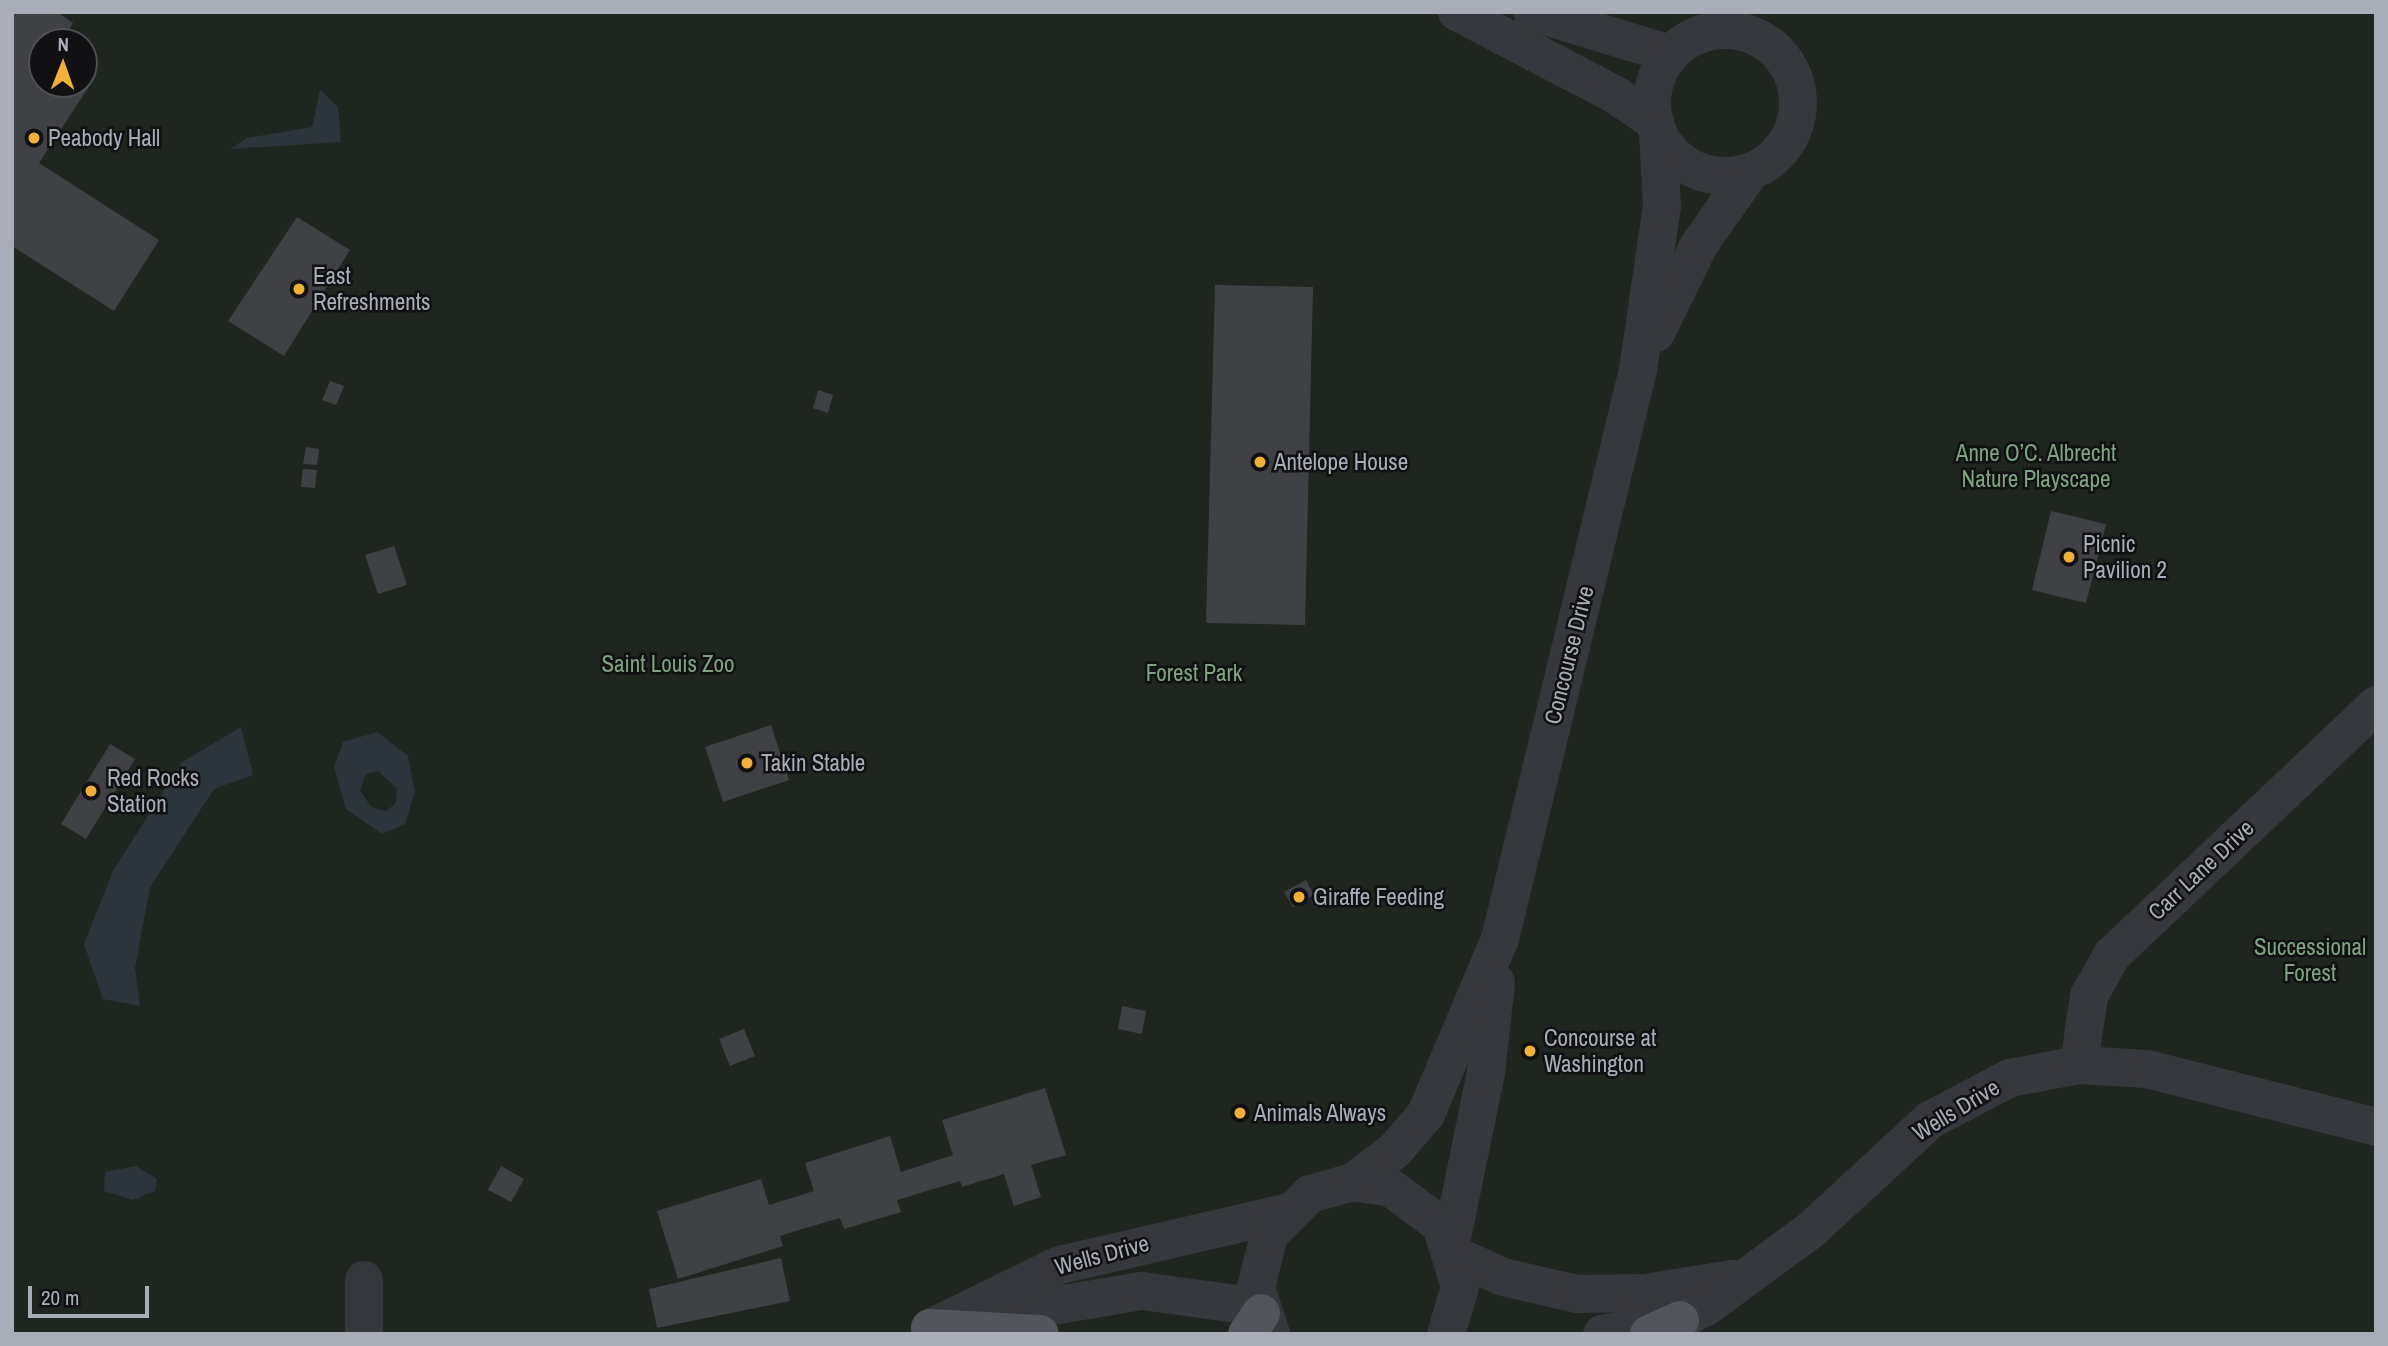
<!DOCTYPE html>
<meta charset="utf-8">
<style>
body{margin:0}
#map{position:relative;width:2388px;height:1346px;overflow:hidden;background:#161618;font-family:"Archivo Narrow",sans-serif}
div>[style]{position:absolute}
.green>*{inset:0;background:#1e261f}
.water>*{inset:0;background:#2c353c}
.building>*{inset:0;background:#404145}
.minor>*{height:38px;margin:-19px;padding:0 19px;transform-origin:19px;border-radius:19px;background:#37383d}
.minor>.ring{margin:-19px;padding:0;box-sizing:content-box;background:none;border:38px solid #37383d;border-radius:50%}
.major>*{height:38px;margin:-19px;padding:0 19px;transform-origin:19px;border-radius:19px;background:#53555c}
.dots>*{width:19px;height:19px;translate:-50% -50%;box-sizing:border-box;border:4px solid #111113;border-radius:50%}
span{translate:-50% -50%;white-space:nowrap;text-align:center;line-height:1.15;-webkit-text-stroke:5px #111113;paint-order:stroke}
.poi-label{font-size:23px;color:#a8adb8}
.left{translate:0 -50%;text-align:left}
.park-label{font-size:23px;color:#7fa381}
.street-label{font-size:23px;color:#a8adb8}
.frame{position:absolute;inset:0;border:14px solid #a8adb8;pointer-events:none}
.north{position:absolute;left:28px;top:28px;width:70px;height:70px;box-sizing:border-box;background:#111113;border:2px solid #4d4f55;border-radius:50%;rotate:1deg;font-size:19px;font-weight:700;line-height:28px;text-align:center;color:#a8adb8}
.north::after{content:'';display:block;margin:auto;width:24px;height:32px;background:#f2b134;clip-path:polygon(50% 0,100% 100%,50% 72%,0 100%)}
.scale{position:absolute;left:28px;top:1286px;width:121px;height:32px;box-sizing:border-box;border:4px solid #a8adb8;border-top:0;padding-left:9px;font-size:21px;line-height:24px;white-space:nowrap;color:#a8adb8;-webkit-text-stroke:5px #111113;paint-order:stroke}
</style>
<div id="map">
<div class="green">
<i style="clip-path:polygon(evenodd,12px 12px,2376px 12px,2376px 1334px,12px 1334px,12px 12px,42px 42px,84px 42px,84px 84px,42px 84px,42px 42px)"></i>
</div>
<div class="water">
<i style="clip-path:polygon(320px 90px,338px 107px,341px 142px,230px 149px,247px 138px,312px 127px)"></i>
<i style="clip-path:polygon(241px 727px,253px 775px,214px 789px,150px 887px,135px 968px,140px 1006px,103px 999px,84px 944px,113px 871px,182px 762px)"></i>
<i style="clip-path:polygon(evenodd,377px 732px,408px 756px,415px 792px,405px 824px,382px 834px,346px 809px,334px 767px,343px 742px,377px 732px,378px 771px,397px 788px,396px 803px,386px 811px,371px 807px,360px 790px,366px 774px,378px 771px)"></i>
<i style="clip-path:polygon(136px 1166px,157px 1179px,155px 1191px,133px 1200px,104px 1191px,105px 1172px)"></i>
</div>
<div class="building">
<i style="clip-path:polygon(12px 12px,57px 12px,73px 23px,61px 42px,42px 42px,42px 84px,84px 84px,84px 68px,96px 76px,39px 163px,159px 240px,114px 311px,12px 246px)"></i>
<i style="clip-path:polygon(297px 217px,350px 250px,284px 356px,228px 321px)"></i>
<i style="clip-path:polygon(1215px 285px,1313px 287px,1305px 625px,1206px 623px)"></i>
<i style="clip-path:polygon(330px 381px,344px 386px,336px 405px,322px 400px)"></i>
<i style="clip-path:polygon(818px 390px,833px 395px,828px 413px,813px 408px)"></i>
<i style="clip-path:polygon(306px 447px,319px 449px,317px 465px,303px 464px)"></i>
<i style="clip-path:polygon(303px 469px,317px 470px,315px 488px,301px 487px)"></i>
<i style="clip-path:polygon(2051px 511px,2106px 524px,2086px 603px,2032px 590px)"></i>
<i style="clip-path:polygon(394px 546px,407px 585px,378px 594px,365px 555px)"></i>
<i style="clip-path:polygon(771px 725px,789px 780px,723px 802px,705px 747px)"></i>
<i style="clip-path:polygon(110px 744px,135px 759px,86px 839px,61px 824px)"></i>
<i style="clip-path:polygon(1306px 880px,1314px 895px,1293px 907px,1284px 892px)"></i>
<i style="clip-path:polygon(1122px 1006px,1146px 1011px,1142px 1034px,1118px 1029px)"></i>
<i style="clip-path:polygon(744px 1029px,755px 1056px,730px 1066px,719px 1039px)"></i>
<i style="clip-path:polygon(1045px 1088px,1066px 1155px,1031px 1165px,1041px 1197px,1014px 1206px,1004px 1174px,962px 1187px,960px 1181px,897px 1200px,901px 1212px,844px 1229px,840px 1218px,799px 1230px,780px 1236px,783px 1246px,678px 1279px,657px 1211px,761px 1179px,769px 1205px,814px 1191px,805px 1163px,890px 1136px,901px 1172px,953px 1155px,942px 1120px)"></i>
<i style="clip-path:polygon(501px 1166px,524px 1179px,511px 1202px,488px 1190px)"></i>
<i style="clip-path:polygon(781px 1258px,790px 1301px,657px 1328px,649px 1289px)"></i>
</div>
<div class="minor">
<i style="left:1457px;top:12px;width:177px;rotate:27.6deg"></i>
<i style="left:1614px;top:94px;width:50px;rotate:34.3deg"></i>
<i style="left:1532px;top:12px;width:144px;rotate:16.9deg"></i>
<i class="ring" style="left:1652px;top:30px;width:108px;height:108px"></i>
<i style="left:1656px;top:333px;width:98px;rotate:-64deg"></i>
<i style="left:1699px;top:245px;width:89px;rotate:-55.1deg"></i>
<i style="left:2079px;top:1065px;width:70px;rotate:-81.8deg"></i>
<i style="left:2089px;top:996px;width:47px;rotate:-60.7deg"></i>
<i style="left:2112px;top:955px;width:364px;rotate:-43.4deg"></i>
<i style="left:1353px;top:1182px;width:53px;rotate:-37.3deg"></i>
<i style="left:1395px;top:1150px;width:48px;rotate:-49.3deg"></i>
<i style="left:1426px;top:1114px;width:190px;rotate:-67.1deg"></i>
<i style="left:1500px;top:939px;width:585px;rotate:-76.37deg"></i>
<i style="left:1638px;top:370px;width:166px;rotate:-81.7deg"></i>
<i style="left:1662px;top:206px;width:74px;rotate:-93.1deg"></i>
<i style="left:1451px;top:1243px;width:174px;rotate:-78.4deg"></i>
<i style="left:1486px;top:1073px;width:91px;rotate:-83.7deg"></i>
<i style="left:1455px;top:1255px;width:53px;rotate:24.6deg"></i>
<i style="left:1503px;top:1277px;width:76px;rotate:12.9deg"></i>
<i style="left:1577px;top:1294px;width:68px;rotate:-0.8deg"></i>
<i style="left:1645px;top:1293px;width:88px;rotate:-9.1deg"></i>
<i style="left:364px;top:1280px;width:54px;rotate:90deg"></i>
<i style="left:964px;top:1321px;width:181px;rotate:-9.6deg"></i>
<i style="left:1142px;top:1291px;width:118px;rotate:7.8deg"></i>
<i style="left:930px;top:1328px;width:144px;rotate:-25.9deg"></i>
<i style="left:1060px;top:1265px;width:231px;rotate:-13deg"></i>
<i style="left:1271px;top:1334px;width:48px;rotate:-108.1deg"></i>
<i style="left:1256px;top:1288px;width:55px;rotate:-76.2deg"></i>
<i style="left:1269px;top:1235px;width:58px;rotate:-45deg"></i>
<i style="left:1310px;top:1194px;width:45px;rotate:-15.6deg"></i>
<i style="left:1353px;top:1182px;width:38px;rotate:9deg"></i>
<i style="left:1391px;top:1188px;width:62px;rotate:36.5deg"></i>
<i style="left:1441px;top:1225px;width:65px;rotate:73deg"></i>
<i style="left:1460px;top:1287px;width:49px;rotate:106.6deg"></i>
<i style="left:1602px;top:1334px;width:79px;rotate:-10.2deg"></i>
<i style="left:1680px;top:1320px;width:29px;rotate:-27deg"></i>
<i style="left:1706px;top:1307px;width:132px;rotate:-36.3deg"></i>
<i style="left:1812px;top:1229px;width:161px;rotate:-42.7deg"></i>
<i style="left:1930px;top:1120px;width:90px;rotate:-27.7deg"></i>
<i style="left:2010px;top:1078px;width:70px;rotate:-10.7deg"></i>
<i style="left:2079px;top:1065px;width:68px;rotate:3.4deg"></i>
<i style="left:2147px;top:1069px;width:236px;rotate:14.2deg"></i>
</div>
<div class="major">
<i style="left:930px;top:1328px;width:110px;rotate:3.1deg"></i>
<i style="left:1247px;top:1334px;width:25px;rotate:-56deg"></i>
<i style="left:1649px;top:1334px;width:34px;rotate:-24deg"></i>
</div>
<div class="dots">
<i style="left:34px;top:138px;background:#f2b134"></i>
<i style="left:299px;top:289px;background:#f2b134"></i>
<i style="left:1260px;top:462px;background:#f2b134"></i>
<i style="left:2069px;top:557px;background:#f2b134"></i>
<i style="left:747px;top:763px;background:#f2b134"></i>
<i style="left:91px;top:791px;background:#f2b134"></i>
<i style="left:1299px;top:897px;background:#f2b134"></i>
<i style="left:1530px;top:1051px;background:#f2b134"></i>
<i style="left:1240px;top:1113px;background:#f2b134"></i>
</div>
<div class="poi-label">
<span class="left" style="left:48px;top:138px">Peabody Hall</span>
<span class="left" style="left:313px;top:289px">East<br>Refreshments</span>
<span class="left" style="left:1274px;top:462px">Antelope House</span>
<span class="left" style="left:2083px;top:557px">Picnic<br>Pavilion 2</span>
<span class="left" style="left:761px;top:763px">Takin Stable</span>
<span class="left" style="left:107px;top:791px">Red Rocks<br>Station</span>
<span class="left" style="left:1313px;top:897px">Giraffe Feeding</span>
<span class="left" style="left:1544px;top:1051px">Concourse at<br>Washington</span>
<span class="left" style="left:1254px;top:1113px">Animals Always</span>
</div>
<div class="park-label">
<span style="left:2036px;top:466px">Anne O’C. Albrecht<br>Nature Playscape</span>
<span style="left:668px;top:664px">Saint Louis Zoo</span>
<span style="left:1194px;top:673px">Forest Park</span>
<span style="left:2310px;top:960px">Successional<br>Forest</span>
</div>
<div class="street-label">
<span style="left:1569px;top:655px;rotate:-76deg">Concourse Drive</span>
<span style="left:2201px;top:870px;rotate:-43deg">Carr Lane Drive</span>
<span style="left:1956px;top:1110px;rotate:-31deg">Wells Drive</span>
<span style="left:1102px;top:1255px;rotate:-15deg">Wells Drive</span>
</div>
<div class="frame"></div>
<div class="north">N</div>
<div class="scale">20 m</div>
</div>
